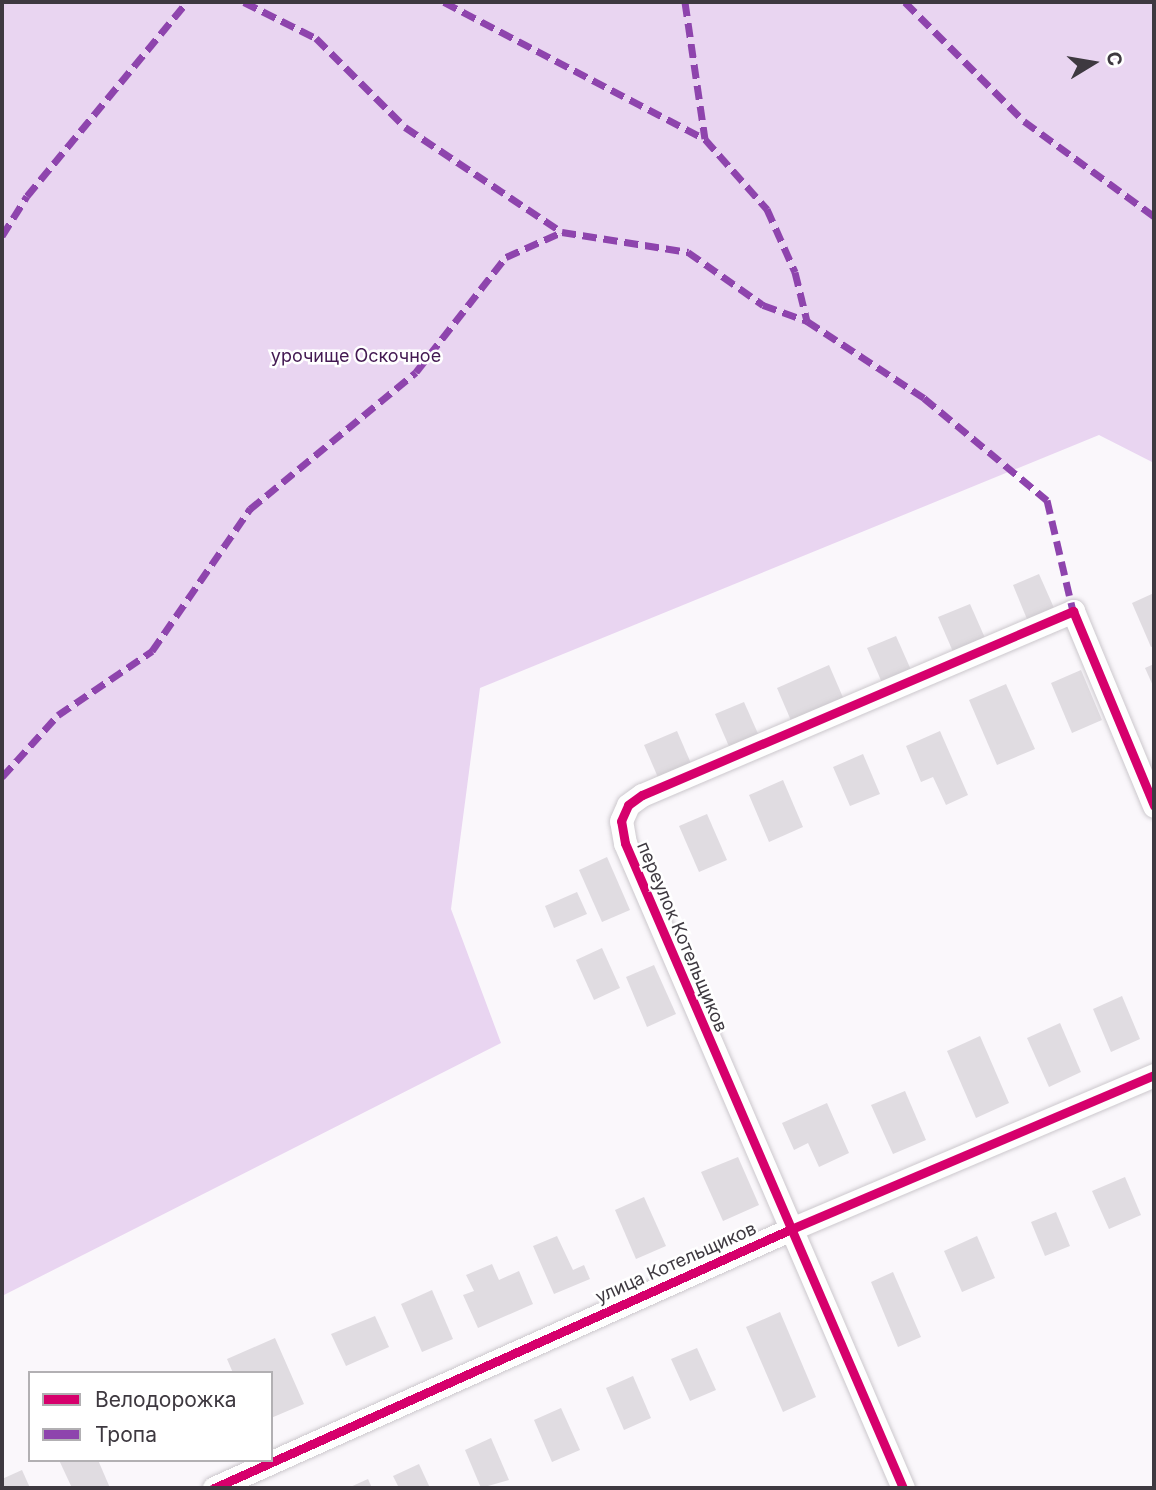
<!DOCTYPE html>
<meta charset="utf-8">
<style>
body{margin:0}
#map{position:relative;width:1156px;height:1490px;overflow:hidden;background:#faf7fb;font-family:Inter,sans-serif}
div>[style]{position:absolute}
.forest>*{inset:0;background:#e9d5f1}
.building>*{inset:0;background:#e0dce1}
.roads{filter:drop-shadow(0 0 2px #ccc8cd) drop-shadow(0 0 2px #ccc8cd)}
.street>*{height:23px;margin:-11.5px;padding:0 11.5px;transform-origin:11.5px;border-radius:11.5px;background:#fefefe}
.quiet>*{height:7px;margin-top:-3.5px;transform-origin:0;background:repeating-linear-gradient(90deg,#8e44ad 0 14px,transparent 0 21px)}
.cycleway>*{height:9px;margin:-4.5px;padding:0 4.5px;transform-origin:4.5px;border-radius:4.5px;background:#d6006c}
span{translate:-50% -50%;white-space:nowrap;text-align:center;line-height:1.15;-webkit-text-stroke:5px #fff;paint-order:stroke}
.park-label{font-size:18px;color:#431952}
.street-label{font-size:18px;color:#3e3940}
.frame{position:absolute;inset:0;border:4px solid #3e3940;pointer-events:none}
.legend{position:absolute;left:28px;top:1371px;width:245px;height:91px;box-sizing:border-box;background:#fff;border:2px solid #b2b0b3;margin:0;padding:9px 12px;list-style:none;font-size:21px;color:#3e3940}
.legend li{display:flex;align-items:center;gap:14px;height:35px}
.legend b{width:35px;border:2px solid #b2b0b3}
.north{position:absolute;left:1058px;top:28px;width:70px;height:70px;-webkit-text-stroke:5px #fff;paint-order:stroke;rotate:79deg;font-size:19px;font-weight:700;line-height:28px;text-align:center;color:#3e3940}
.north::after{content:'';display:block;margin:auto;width:24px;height:32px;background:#3e3940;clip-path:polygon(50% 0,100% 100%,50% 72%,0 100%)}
</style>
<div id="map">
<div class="forest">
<i style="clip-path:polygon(2px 2px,1154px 2px,1154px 463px,1099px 435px,480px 688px,451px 909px,501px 1043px,2px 1296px)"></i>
</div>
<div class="building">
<i style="clip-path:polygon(1039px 574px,1058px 617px,1031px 629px,1013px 585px)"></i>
<i style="clip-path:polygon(1154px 593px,1154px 646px,1151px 647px,1132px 603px)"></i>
<i style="clip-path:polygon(970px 604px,989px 647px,957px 661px,938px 617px)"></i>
<i style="clip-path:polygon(896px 636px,915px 679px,886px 692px,867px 648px)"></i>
<i style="clip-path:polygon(1154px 664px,1154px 688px,1145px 668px)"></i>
<i style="clip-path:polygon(829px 665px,851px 716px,799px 739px,777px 688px)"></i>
<i style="clip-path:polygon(1081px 670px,1102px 720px,1072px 733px,1051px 683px)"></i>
<i style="clip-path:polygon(1006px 684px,1035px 749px,997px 765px,969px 700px)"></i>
<i style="clip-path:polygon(744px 702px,763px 745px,734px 758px,715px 714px)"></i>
<i style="clip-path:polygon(677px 731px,696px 775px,663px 789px,644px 745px)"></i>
<i style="clip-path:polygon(940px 731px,968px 795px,946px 805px,933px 777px,921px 782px,906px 746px)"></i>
<i style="clip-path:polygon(863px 754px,880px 794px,850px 806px,833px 767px)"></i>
<i style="clip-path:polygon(783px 780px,803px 827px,769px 842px,749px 795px)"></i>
<i style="clip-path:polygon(707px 814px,727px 860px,699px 872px,679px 826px)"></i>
<i style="clip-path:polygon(607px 857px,630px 910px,602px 922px,579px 870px)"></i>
<i style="clip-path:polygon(577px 892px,587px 914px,554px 928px,545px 906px)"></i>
<i style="clip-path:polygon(602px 948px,620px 988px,594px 1000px,576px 960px)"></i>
<i style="clip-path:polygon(654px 965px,676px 1014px,647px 1027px,626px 977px)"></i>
<i style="clip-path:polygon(1122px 996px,1140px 1039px,1111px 1052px,1093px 1009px)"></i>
<i style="clip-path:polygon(1060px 1023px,1081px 1072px,1049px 1087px,1027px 1038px)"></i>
<i style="clip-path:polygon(980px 1036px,1009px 1103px,976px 1118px,947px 1051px)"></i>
<i style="clip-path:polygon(905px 1091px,926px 1140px,893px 1154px,871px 1105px)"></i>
<i style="clip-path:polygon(827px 1103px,849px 1153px,819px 1167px,808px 1143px,794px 1150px,782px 1123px)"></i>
<i style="clip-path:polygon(738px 1157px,759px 1205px,723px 1221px,701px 1172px)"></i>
<i style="clip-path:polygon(1125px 1177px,1141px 1215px,1109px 1229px,1092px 1191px)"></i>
<i style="clip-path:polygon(644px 1197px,666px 1246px,636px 1259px,615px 1210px)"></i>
<i style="clip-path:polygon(1056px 1212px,1070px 1246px,1045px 1256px,1031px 1222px)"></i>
<i style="clip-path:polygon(557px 1236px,573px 1270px,584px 1265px,590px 1279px,554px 1294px,533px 1246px)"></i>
<i style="clip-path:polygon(977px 1236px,995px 1278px,962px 1292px,944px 1251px)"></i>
<i style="clip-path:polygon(492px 1264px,499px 1280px,519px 1271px,533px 1304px,478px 1328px,463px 1295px,474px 1291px,466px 1275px)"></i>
<i style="clip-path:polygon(893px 1272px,921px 1337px,898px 1347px,871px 1282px)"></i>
<i style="clip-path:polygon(432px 1290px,453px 1339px,422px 1352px,401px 1304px)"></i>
<i style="clip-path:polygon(780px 1312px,816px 1397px,783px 1412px,746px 1327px)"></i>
<i style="clip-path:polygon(375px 1316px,389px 1347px,346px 1366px,331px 1334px)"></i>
<i style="clip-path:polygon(275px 1338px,304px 1404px,271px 1418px,271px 1373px,233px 1373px,227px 1359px)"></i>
<i style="clip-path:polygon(697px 1348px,716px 1390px,690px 1401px,671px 1359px)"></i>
<i style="clip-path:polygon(633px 1376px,651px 1418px,624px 1430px,606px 1388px)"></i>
<i style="clip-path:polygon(561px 1408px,580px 1450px,552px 1462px,534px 1420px)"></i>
<i style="clip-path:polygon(491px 1438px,509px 1480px,481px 1488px,465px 1450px)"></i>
<i style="clip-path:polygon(59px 1460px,98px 1460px,110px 1488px,72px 1488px)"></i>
<i style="clip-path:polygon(419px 1464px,430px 1488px,399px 1488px,393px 1476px)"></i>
<i style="clip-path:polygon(22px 1470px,30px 1488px,2px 1488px,2px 1479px)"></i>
<i style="clip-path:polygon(368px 1479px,372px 1488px,348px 1488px)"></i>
</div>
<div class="roads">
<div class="street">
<i style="left:214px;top:1488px;width:630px;rotate:-24.17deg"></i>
<i style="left:789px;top:1230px;width:397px;rotate:-23deg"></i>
<i style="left:903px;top:1488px;width:702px;rotate:-113.32deg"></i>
<i style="left:625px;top:843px;width:22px;rotate:-100deg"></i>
<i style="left:621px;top:821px;width:17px;rotate:-66deg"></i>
<i style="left:628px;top:805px;width:17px;rotate:-36deg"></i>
<i style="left:642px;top:795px;width:469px;rotate:-23.1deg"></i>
<i style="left:1073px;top:611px;width:211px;rotate:67.4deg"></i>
</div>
</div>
<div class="quiet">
<i style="left:244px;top:2px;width:80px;rotate:26.6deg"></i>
<i style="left:316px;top:38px;width:126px;rotate:45deg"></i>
<i style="left:405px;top:127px;width:189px;rotate:33.8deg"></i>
<i style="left:444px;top:2px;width:295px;rotate:27.7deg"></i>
<i style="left:705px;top:139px;width:94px;rotate:48.5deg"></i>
<i style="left:767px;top:209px;width:69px;rotate:66deg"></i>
<i style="left:795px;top:272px;width:50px;rotate:76.2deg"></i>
<i style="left:685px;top:2px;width:138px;rotate:81.7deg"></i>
<i style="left:905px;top:2px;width:168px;rotate:45deg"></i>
<i style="left:1024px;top:121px;width:161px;rotate:36.2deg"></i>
<i style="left:2px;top:236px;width:47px;rotate:-58deg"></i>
<i style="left:27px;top:196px;width:251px;rotate:-50.5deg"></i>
<i style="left:2px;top:777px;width:84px;rotate:-47.9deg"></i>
<i style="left:58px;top:715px;width:114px;rotate:-34.2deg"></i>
<i style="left:152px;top:651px;width:173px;rotate:-55.4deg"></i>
<i style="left:250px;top:509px;width:215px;rotate:-39.5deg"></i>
<i style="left:416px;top:372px;width:146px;rotate:-52deg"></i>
<i style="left:506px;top:257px;width:61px;rotate:-24.1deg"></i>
<i style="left:562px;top:232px;width:128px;rotate:9deg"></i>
<i style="left:688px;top:252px;width:92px;rotate:35.2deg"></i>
<i style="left:763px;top:305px;width:47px;rotate:20deg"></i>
<i style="left:807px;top:321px;width:140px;rotate:33.3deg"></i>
<i style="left:924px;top:398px;width:160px;rotate:39.7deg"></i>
<i style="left:1047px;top:500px;width:114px;rotate:76.8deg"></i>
</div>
<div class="cycleway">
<i style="left:214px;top:1488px;width:630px;rotate:-24.17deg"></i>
<i style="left:789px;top:1230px;width:397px;rotate:-23deg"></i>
<i style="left:903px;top:1488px;width:702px;rotate:-113.32deg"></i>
<i style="left:625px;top:843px;width:22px;rotate:-100deg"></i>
<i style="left:621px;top:821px;width:17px;rotate:-66deg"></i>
<i style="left:628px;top:805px;width:17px;rotate:-36deg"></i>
<i style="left:642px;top:795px;width:469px;rotate:-23.1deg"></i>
<i style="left:1073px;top:611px;width:211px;rotate:67.4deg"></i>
</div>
<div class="park-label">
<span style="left:356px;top:356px">урочище Оскочное</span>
</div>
<div class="street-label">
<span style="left:682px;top:937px;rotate:67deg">переулок Котельщиков</span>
<span style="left:676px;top:1263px;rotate:-24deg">улица Котельщиков</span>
</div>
<div class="frame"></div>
<ul class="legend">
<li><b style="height:9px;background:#d6006c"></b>Велодорожка</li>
<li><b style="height:9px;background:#8e44ad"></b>Тропа</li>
</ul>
<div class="north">С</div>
</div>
